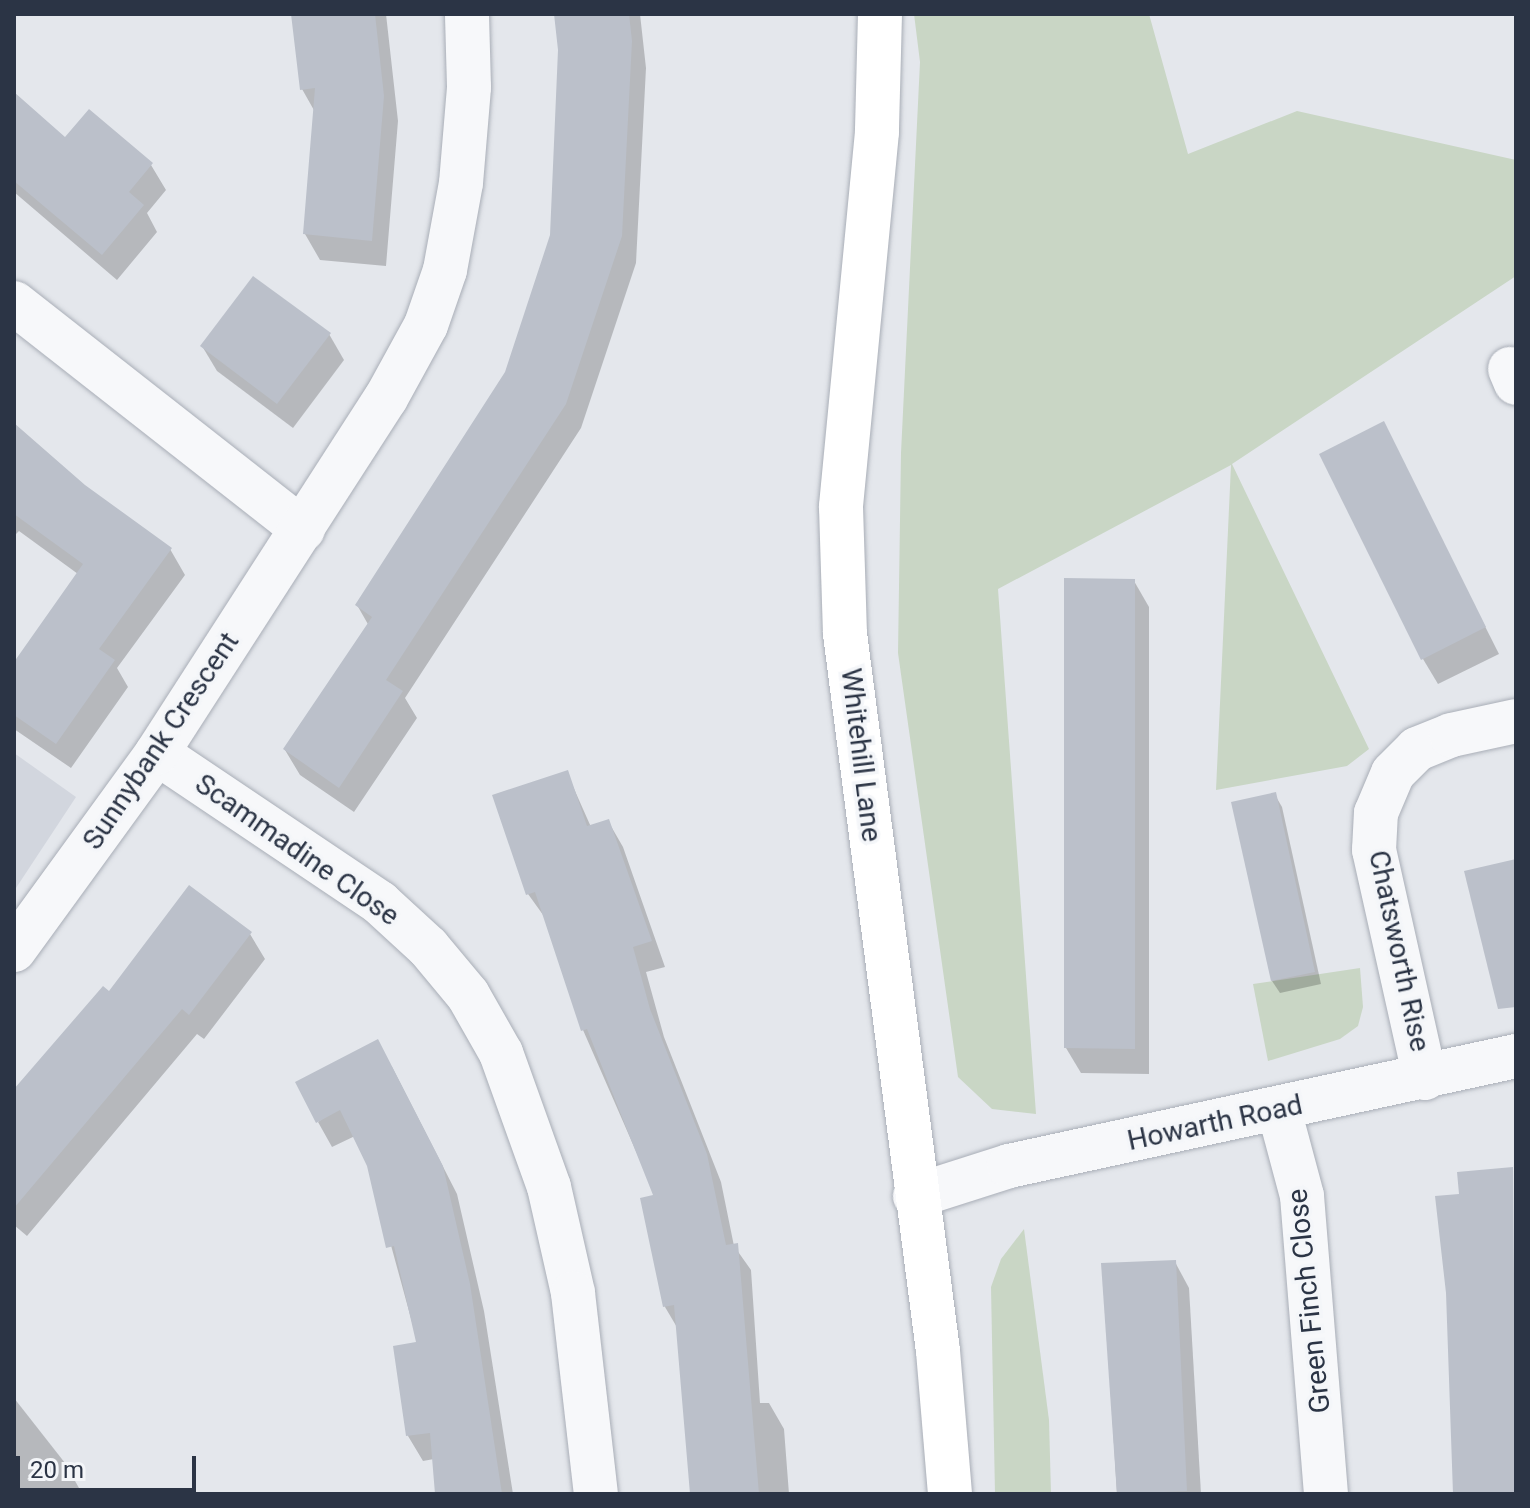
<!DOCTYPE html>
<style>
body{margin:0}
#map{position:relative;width:1530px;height:1508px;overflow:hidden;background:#e4e7ec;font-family:Roboto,sans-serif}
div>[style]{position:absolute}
.built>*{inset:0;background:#d2d6de}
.green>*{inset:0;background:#c9d6c5}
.shadow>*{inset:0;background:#0003}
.building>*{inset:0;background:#bbc0ca}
.roads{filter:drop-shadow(0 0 2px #a9aeb7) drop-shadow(0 0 2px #a9aeb7)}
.street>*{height:44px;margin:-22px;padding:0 22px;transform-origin:22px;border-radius:22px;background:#f7f8fa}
.secondary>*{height:44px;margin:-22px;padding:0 22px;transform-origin:22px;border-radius:22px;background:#fff}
span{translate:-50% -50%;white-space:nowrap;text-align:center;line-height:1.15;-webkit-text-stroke:7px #f4f6f9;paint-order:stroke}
.street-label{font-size:28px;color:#2b3445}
.frame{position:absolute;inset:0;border:16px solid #2b3445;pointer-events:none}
.scale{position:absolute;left:16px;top:1456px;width:180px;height:36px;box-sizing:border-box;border:4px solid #2b3445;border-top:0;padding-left:10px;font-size:24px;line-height:28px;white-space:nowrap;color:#2b3445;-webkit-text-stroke:6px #f4f6f9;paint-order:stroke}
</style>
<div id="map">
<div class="built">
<i style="clip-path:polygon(14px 753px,76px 797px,14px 891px)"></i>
</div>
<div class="green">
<i style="clip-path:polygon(914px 14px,1149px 14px,1188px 154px,1297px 111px,1516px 160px,1516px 276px,1232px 464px,1369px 749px,1347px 766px,1216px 790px,1231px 465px,998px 589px,1036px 1114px,992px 1109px,958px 1077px,898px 653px,901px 453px,920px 62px)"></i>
<i style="clip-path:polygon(1360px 968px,1363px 1007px,1358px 1026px,1340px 1039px,1268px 1061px,1253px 984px)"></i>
<i style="clip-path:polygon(1024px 1229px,1049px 1420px,1051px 1494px,995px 1494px,991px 1287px,1001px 1259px)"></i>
</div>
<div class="shadow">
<i style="clip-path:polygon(293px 14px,386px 14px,398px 121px,386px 266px,320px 260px,305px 234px,315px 112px,302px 89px)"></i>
<i style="clip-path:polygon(556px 14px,640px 14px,646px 68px,636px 263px,581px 428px,405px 698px,417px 718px,354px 812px,300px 775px,285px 750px,369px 626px,357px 605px,507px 373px,552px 236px,560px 50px)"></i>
<i style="clip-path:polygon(14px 95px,66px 140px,151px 165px,166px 190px,147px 213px,157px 232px,117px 280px,14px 192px)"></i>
<i style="clip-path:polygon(329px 334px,344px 360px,293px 428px,217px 371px,202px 346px)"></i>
<i style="clip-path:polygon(1383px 424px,1499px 654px,1438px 684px,1423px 659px)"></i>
<i style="clip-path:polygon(14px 425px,84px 487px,170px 549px,185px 575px,117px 668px,128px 687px,71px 768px,14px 729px,14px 666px,78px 574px,19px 531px,14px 536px)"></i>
<i style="clip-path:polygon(1134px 581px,1149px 607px,1149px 1074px,1081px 1073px,1066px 1048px)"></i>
<i style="clip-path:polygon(567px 773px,591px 827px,608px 821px,623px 847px,665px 967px,646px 972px,664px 1037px,721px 1182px,734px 1246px,751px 1270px,760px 1403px,769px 1403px,784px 1429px,789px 1494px,692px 1494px,678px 1329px,665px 1307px,642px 1200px,656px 1197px,583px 1030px,546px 919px,528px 894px)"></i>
<i style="clip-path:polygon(1275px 795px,1282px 807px,1321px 984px,1280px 993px,1272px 981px)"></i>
<i style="clip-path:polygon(250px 934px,265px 959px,204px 1039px,197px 1034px,27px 1236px,14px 1225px,14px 1094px,109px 994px)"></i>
<i style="clip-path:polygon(392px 1067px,457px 1194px,484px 1311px,513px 1494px,437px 1494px,434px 1459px,423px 1461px,408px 1436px,418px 1344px,369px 1165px,355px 1136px,332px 1147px,318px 1122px)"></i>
<i style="clip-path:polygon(1512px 1169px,1516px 1494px,1456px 1494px,1461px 1196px)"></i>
<i style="clip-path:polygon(1175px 1262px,1189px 1288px,1201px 1494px,1117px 1494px,1103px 1265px)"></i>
<i style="clip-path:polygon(14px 1398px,65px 1463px,79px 1488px,72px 1494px,14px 1494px)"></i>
</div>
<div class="building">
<i style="clip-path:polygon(291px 14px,375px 14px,384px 96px,372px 241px,303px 234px,315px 88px,300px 90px)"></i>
<i style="clip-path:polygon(554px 14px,629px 14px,632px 41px,622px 236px,566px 404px,386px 680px,403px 691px,339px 788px,283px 749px,372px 617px,355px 605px,505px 372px,550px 235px,558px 50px)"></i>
<i style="clip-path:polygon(14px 92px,65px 137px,89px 109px,153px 163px,129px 192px,144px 205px,102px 255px,14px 181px)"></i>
<i style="clip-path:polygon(253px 276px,331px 333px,277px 404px,200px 346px)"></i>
<i style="clip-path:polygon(1384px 421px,1486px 627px,1421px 660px,1319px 454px)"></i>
<i style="clip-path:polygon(14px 423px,85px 485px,172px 548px,99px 649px,115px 660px,56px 744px,14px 715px,14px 662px,83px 564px,14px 514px)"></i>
<i style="clip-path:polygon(1064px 578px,1135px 579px,1135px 1049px,1064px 1048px)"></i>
<i style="clip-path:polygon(568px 770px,587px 826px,609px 819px,652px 941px,633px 947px,650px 1009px,707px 1154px,726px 1245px,738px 1243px,759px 1494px,690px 1494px,674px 1305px,663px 1307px,640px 1198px,653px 1195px,587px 1029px,581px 1031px,535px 892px,526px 895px,492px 795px)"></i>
<i style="clip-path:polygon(1276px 792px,1315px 972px,1271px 981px,1231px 802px)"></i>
<i style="clip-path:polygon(1516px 859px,1516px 1007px,1498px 1009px,1464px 871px)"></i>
<i style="clip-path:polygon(189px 885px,252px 932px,189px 1015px,182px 1009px,14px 1208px,14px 1089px,103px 986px,109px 991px)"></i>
<i style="clip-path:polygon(378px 1039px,443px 1166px,470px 1284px,502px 1494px,435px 1494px,430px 1433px,406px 1436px,393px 1346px,416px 1342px,394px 1246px,386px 1248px,367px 1166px,340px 1110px,316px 1123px,295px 1082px)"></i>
<i style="clip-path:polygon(1513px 1167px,1516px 1494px,1453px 1494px,1446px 1293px,1435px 1196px,1459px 1194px,1457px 1172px)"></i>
<i style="clip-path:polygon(1176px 1260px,1187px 1491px,1117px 1494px,1101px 1263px)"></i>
</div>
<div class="roads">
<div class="street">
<i style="left:14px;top:303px;width:367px;rotate:38.1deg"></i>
<i style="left:1510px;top:369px;width:15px;rotate:67deg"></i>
<i style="left:157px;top:753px;width:269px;rotate:33.9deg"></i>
<i style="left:380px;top:903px;width:65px;rotate:42.5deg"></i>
<i style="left:428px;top:947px;width:62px;rotate:50.2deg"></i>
<i style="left:468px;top:995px;width:67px;rotate:60.4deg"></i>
<i style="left:501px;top:1053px;width:142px;rotate:70.3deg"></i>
<i style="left:549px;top:1187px;width:109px;rotate:77.2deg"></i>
<i style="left:573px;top:1293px;width:202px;rotate:83.5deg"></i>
<i style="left:14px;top:950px;width:243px;rotate:-54deg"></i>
<i style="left:157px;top:753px;width:422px;rotate:-57.2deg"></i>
<i style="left:386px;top:398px;width:83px;rotate:-61.3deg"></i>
<i style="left:426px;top:325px;width:58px;rotate:-70.9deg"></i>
<i style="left:445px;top:270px;width:88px;rotate:-79.6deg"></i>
<i style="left:461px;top:183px;width:96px;rotate:-85.2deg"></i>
<i style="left:469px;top:87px;width:73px;rotate:-91.6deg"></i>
<i style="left:1425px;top:1078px;width:234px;rotate:-102.6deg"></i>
<i style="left:1374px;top:850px;width:37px;rotate:-87deg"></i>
<i style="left:1376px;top:813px;width:43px;rotate:-67deg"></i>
<i style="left:1393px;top:773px;width:34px;rotate:-45deg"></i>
<i style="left:1417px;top:749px;width:37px;rotate:-22deg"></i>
<i style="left:1451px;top:735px;width:66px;rotate:-12.2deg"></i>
<i style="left:1279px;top:1110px;width:89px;rotate:75deg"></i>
<i style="left:1302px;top:1196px;width:299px;rotate:85.4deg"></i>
<i style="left:915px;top:1196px;width:99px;rotate:-17.7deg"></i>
<i style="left:1009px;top:1166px;width:519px;rotate:-12.24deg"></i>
</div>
<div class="secondary">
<i style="left:880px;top:14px;width:118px;rotate:91.5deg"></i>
<i style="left:877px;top:132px;width:377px;rotate:95.5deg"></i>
<i style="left:841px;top:507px;width:127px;rotate:88.2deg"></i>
<i style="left:845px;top:634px;width:723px;rotate:82.61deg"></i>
<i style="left:938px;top:1351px;width:144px;rotate:85.2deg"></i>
</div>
</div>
<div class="street-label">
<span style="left:161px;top:741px;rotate:-56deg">Sunnybank Crescent</span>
<span style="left:861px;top:755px;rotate:83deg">Whitehill Lane</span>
<span style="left:297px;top:850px;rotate:35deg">Scammadine Close</span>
<span style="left:1399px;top:951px;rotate:78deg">Chatsworth Rise</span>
<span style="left:1215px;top:1123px;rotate:-12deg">Howarth Road</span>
<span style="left:1309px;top:1301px;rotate:-96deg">Green Finch Close</span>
</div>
<div class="frame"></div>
<div class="scale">20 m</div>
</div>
